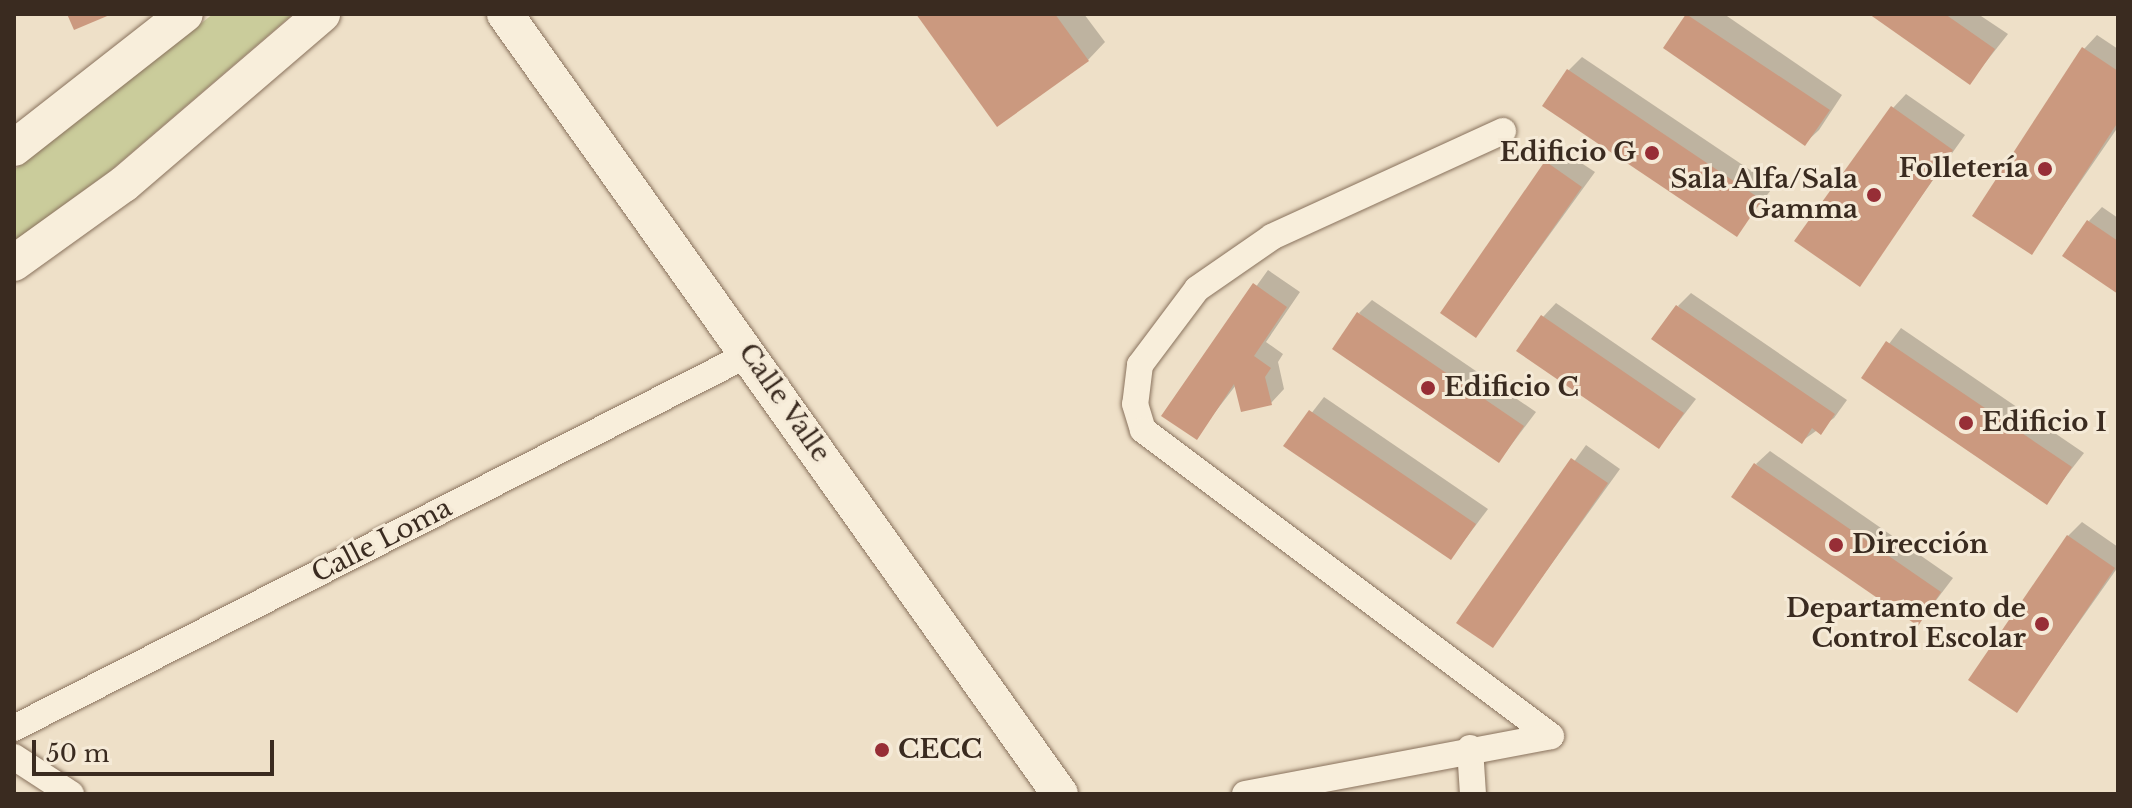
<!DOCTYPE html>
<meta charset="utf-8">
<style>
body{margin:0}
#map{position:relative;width:2132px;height:808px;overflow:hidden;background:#eee0c8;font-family:"Libre Baskerville",serif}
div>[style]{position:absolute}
.green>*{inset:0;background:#cacc9b}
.shadow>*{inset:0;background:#0003}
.building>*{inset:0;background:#cb997f}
.roads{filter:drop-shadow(0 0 2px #89725d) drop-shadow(0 0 2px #89725d)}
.street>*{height:26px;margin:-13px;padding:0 13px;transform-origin:13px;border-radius:13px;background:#f8eedb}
.secondary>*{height:36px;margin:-18px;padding:0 18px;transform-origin:18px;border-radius:18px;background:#f8eedb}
.dots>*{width:22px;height:22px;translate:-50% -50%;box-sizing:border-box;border:4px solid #f5ead7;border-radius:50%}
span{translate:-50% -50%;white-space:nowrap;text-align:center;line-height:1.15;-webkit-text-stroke:6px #f5ead7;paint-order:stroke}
.poi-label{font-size:26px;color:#3a2b20;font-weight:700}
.right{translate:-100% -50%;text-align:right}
.left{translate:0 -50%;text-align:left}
.street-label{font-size:26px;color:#3a2b20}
.frame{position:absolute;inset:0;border:16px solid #3a2b20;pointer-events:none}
.scale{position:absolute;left:32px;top:740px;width:242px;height:36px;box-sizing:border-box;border:4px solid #3a2b20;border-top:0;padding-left:10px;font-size:24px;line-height:28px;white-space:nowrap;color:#3a2b20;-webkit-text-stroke:6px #f5ead7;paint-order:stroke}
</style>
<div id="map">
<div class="green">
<i style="clip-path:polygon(213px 14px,293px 14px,110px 171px,14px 241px,14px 170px)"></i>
</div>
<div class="shadow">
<i style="clip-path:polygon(918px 14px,1084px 14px,1105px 42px,1088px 60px)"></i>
<i style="clip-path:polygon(1689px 14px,1724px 14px,1842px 95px,1819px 130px,1805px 143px,1666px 48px)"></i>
<i style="clip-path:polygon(1873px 14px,1978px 14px,2008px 34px,1970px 82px)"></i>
<i style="clip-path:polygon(2097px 35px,2118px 49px,2118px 127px,2032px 252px,2084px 49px)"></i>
<i style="clip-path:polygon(1582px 57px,1774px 186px,1737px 234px,1568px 71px)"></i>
<i style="clip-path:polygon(1906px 94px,1965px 135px,1859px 284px,1893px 108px)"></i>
<i style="clip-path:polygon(1560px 149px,1595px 172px,1476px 336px,1547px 162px)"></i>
<i style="clip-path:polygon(2102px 207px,2118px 218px,2118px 292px,2089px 221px)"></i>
<i style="clip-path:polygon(1268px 270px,1300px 292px,1266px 342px,1283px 354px,1278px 362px,1284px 389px,1271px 403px,1236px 385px,1196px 437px,1164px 415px)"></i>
<i style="clip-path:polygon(1691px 293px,1847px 400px,1834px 418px,1802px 441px,1678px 306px)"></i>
<i style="clip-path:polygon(1372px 300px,1536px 412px,1499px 461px,1359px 313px)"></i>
<i style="clip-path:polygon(1556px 303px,1696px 399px,1659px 447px,1543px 317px)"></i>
<i style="clip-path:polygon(1901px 328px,2084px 453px,2046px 502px,1864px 377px)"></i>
<i style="clip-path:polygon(1324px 397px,1488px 509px,1451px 558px,1286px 446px)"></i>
<i style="clip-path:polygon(1586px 445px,1620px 469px,1493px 645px,1459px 622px)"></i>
<i style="clip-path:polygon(1770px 451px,1953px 578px,1918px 624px,1756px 464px)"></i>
<i style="clip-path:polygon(2082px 522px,2118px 547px,2118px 567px,2017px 710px,2068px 536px)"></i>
</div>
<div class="building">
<i style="clip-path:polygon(67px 14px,112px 14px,74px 30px)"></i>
<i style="clip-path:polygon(916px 14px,1055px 14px,1089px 61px,997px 127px)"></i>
<i style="clip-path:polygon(1686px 14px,1830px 110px,1805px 146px,1663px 48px)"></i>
<i style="clip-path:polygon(1869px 14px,1945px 14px,1995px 49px,1970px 85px)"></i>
<i style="clip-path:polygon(2082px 47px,2118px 71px,2118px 122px,2032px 255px,1972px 216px)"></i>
<i style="clip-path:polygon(1567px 69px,1762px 200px,1737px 237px,1542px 106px)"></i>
<i style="clip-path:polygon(1891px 106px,1953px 150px,1860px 287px,1794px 241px)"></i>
<i style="clip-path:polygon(1545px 161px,1582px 187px,1476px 338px,1440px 313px)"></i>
<i style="clip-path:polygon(2087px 220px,2118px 241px,2118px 294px,2062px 256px)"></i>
<i style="clip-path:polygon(1253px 283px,1287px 307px,1254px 356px,1271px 368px,1265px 377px,1272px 405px,1241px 412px,1234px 384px,1197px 440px,1161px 416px)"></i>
<i style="clip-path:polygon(1676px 305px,1835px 414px,1821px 435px,1812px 428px,1802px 444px,1651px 339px)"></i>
<i style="clip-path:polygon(1357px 312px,1524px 426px,1499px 463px,1332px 349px)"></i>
<i style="clip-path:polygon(1541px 315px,1684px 413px,1659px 449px,1516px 351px)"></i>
<i style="clip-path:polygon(1886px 341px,2072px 467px,2047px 505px,1861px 378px)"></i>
<i style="clip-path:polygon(1309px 410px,1476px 524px,1451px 560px,1283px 446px)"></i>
<i style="clip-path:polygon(1571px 458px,1608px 483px,1493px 648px,1456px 623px)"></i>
<i style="clip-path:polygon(1754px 463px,1941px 592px,1918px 626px,1731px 497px)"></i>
<i style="clip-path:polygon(2067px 535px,2115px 568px,2017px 713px,1968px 680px)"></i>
</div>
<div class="roads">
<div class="street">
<i style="left:1503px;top:131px;width:254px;rotate:155.4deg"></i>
<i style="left:1272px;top:237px;width:91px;rotate:145.3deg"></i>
<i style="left:1197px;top:289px;width:95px;rotate:126.9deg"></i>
<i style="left:1140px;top:365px;width:39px;rotate:97deg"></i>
<i style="left:1135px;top:404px;width:27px;rotate:73deg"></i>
<i style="left:1143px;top:430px;width:510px;rotate:36.87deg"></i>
<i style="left:14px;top:728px;width:825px;rotate:-26.97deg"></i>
<i style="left:1470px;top:748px;width:46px;rotate:86.3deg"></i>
<i style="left:14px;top:757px;width:68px;rotate:33deg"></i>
<i style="left:1245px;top:794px;width:311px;rotate:-10.7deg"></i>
</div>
<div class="secondary">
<i style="left:505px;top:14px;width:957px;rotate:54.57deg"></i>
<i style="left:14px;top:148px;width:217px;rotate:-38.1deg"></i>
<i style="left:14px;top:263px;width:135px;rotate:-35.7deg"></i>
<i style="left:124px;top:184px;width:261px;rotate:-40.6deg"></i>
</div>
</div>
<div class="dots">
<i style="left:1652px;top:153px;background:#972e36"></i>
<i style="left:2045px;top:169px;background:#972e36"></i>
<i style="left:1874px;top:195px;background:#972e36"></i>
<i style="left:1428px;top:388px;background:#972e36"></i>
<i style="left:1966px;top:423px;background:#972e36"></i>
<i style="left:1836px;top:545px;background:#972e36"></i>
<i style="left:2042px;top:624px;background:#972e36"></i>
<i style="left:882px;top:750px;background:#972e36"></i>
</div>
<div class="poi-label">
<span class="right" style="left:1636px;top:153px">Edificio G</span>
<span class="right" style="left:2029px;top:169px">Folletería</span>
<span class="right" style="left:1858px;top:195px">Sala Alfa/Sala<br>Gamma</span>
<span class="left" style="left:1444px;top:388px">Edificio C</span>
<span class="left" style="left:1982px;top:423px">Edificio I</span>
<span class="left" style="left:1852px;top:545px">Dirección</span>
<span class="right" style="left:2026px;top:624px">Departamento de<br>Control Escolar</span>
<span class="left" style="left:898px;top:750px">CECC</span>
</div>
<div class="street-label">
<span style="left:784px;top:403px;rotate:55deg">Calle Valle</span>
<span style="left:382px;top:541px;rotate:-27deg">Calle Loma</span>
</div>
<div class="frame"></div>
<div class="scale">50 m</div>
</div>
